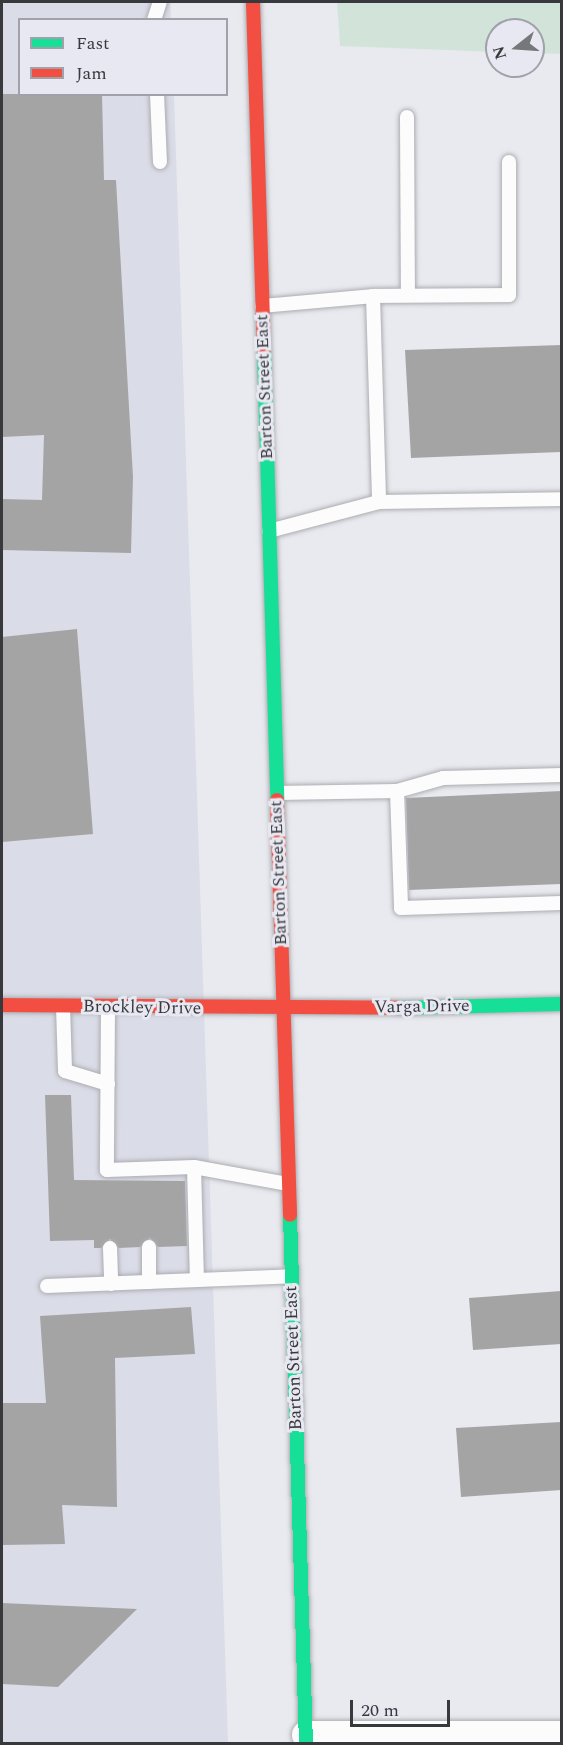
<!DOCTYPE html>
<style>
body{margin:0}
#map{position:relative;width:563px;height:1745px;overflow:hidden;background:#e9eaef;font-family:Spectral,serif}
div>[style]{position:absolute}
.built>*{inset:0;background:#dadce7}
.green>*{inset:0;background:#d2e4d9}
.building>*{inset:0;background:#a5a4a5}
.roads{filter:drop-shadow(0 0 2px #acadb1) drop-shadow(0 0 2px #acadb1)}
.lane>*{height:14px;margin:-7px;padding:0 7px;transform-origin:7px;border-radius:7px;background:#fcfcfd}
.street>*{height:28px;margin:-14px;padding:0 14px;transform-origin:14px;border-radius:14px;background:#fcfcfd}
.fast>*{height:14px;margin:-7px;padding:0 7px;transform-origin:7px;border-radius:7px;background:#16e098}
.jam>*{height:14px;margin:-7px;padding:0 7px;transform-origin:7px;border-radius:7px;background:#f24e42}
span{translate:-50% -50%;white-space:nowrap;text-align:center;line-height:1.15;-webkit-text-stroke:6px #e7e8f1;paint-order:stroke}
.street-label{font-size:18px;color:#38393c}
.frame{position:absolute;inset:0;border:3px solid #38393c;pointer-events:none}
.legend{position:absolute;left:18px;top:18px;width:210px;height:78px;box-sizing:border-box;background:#e7e8f1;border:2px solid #a1a2a9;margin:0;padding:8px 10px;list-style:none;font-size:18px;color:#38393c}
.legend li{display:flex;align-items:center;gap:12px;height:30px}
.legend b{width:30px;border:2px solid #a1a2a9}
.north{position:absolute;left:485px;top:18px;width:60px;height:60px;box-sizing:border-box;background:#e7e8f1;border:2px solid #a1a2a9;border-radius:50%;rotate:253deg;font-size:16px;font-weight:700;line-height:24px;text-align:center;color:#38393c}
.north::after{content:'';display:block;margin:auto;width:21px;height:27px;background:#76777b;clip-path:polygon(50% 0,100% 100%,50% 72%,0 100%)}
.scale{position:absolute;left:350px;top:1700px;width:100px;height:27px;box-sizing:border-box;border:3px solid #38393c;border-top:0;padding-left:8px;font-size:18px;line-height:21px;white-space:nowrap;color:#38393c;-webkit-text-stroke:4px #e7e8f1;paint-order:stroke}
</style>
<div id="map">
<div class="built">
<i style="clip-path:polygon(2px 2px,170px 2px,171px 19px,20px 20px,20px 94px,174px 95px,228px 1743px,2px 1744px)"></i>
</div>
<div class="green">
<i style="clip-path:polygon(337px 2px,561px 2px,561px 54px,533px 53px,533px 30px,497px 30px,497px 52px,340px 46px)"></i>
</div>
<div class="building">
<i style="clip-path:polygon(2px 94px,102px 94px,104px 180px,116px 180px,133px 477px,131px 553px,2px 550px,2px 499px,42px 500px,44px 435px,2px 437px)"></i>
<i style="clip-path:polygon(561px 345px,561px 452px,411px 458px,405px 350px)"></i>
<i style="clip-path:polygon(77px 629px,93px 834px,2px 842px,2px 637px)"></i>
<i style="clip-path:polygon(561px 791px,561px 884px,409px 890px,406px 798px)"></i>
<i style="clip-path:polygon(45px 1095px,71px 1095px,74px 1180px,185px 1181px,187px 1246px,158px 1247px,150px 1238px,140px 1247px,119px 1248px,110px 1239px,101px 1248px,94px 1248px,94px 1240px,50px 1241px)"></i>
<i style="clip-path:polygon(561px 1291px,561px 1344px,473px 1350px,469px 1298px)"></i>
<i style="clip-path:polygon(191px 1307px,195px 1354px,115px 1358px,117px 1507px,62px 1505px,65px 1544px,2px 1545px,2px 1403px,46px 1403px,40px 1316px)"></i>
<i style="clip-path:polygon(561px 1422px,561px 1490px,461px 1497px,456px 1428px)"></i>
<i style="clip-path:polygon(2px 1603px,137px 1609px,58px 1687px,2px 1684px)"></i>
</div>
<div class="roads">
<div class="lane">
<i style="left:154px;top:20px;width:19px;rotate:-72deg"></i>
<i style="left:157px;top:94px;width:68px;rotate:87.5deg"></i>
<i style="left:407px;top:117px;width:178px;rotate:89.7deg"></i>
<i style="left:509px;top:162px;width:133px;rotate:90deg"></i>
<i style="left:509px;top:295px;width:136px;rotate:179.6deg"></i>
<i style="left:373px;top:296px;width:206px;rotate:88.3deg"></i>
<i style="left:379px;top:502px;width:183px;rotate:-0.9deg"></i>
<i style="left:262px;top:306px;width:111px;rotate:-5.1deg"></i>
<i style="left:269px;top:531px;width:114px;rotate:-14.8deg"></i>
<i style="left:397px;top:791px;width:48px;rotate:-15.8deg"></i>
<i style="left:443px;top:778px;width:119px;rotate:-1.4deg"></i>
<i style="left:277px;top:793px;width:120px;rotate:-1deg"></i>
<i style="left:397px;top:791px;width:117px;rotate:88deg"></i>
<i style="left:401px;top:908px;width:161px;rotate:-1.8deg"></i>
<i style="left:63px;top:1006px;width:65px;rotate:88.2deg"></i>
<i style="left:65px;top:1071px;width:45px;rotate:16.8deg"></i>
<i style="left:108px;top:1007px;width:163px;rotate:90.4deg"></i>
<i style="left:107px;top:1170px;width:87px;rotate:-2deg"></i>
<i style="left:194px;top:1167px;width:96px;rotate:10.3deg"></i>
<i style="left:194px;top:1167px;width:113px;rotate:88.5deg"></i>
<i style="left:149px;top:1247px;width:35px;rotate:90deg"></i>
<i style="left:110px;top:1248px;width:36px;rotate:88deg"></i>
<i style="left:47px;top:1286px;width:245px;rotate:-2.3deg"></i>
</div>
<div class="street">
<i style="left:306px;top:1735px;width:256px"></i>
</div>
<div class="fast">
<i style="left:264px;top:350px;width:450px;rotate:88.3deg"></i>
<i style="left:398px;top:1008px;width:164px;rotate:-1.4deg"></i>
<i style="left:290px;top:1215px;width:529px;rotate:88.27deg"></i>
</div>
<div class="jam">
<i style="left:253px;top:2px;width:348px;rotate:88.2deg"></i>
<i style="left:277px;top:800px;width:415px;rotate:88.2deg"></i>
<i style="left:2px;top:1005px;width:396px;rotate:0.4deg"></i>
</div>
</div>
<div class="street-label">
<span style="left:265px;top:387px;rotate:-92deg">Barton Street East</span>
<span style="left:279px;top:873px;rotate:-92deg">Barton Street East</span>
<span style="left:422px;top:1007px;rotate:-1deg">Varga Drive</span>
<span style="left:142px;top:1008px;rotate:1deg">Brockley Drive</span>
<span style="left:294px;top:1358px;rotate:-92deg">Barton Street East</span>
</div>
<div class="frame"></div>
<ul class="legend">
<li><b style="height:8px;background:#16e098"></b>Fast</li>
<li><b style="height:8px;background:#f24e42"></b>Jam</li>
</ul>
<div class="north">N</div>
<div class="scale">20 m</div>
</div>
